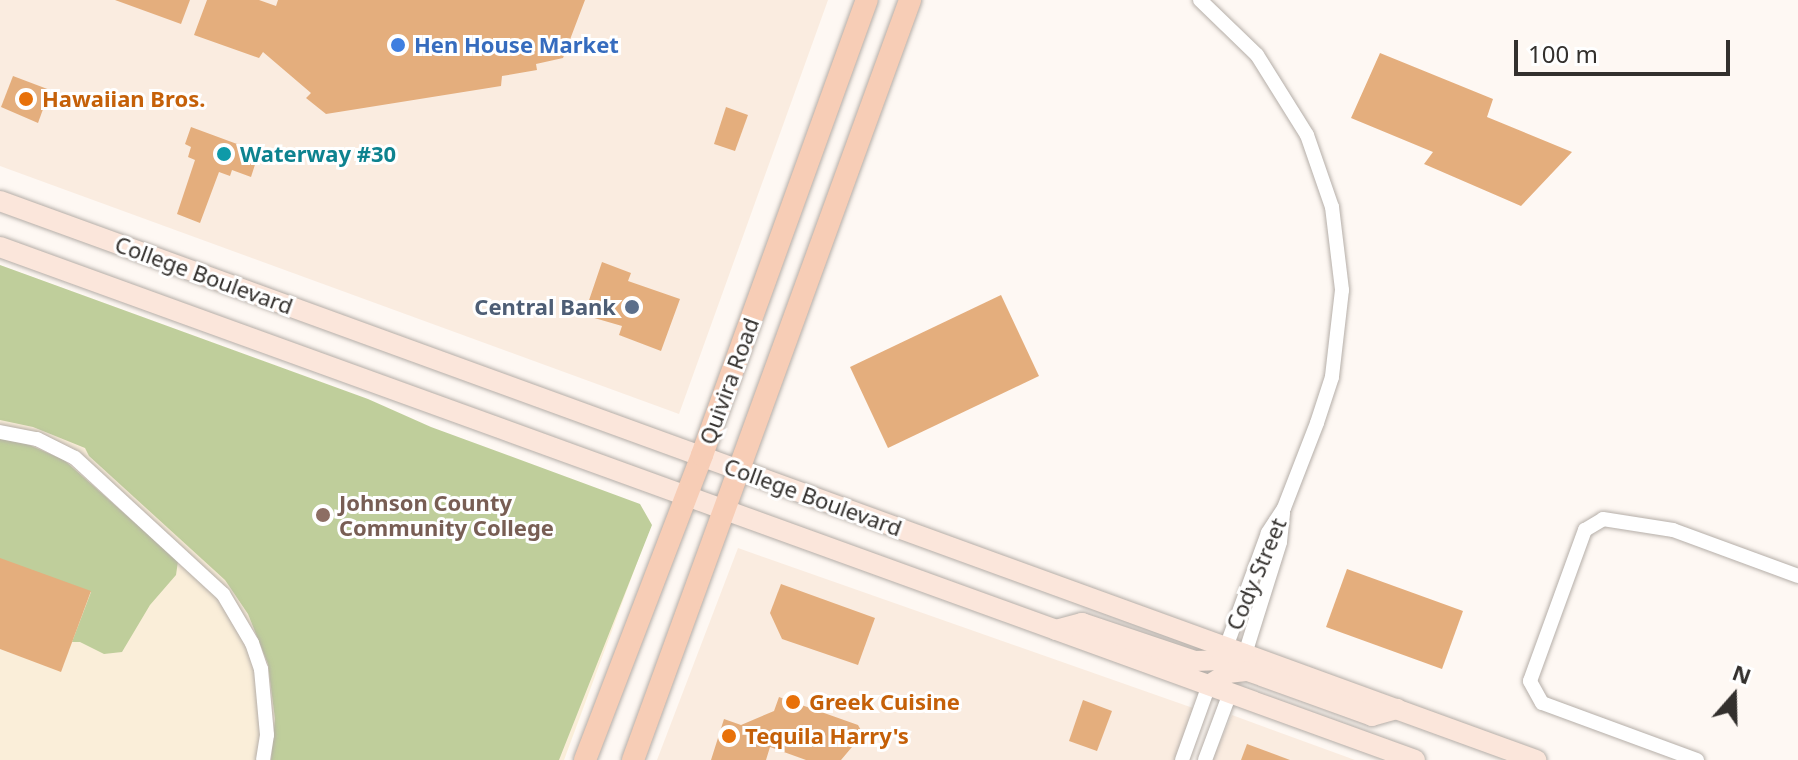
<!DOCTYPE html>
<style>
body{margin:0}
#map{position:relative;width:1798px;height:760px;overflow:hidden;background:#fef8f3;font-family:"Noto Sans",sans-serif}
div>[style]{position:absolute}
.built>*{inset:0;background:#faece0}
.education>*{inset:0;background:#faeed9}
.green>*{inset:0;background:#bfce9b}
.building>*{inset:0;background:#e4ae7d}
.roads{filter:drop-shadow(0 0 2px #b5aea8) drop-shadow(0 0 2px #b5aea8)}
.minor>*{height:14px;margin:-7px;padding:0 7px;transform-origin:7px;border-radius:7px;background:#fff}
.secondary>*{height:20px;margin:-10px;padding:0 10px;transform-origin:10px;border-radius:10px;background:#fbe6db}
.primary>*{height:22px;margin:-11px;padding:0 11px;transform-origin:11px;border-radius:11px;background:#f7cdb6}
.dots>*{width:22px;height:22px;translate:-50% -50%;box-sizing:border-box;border:4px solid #fff;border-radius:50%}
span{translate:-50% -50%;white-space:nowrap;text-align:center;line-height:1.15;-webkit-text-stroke:6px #fff;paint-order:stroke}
.shop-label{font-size:22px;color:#366cbe;font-weight:700}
.left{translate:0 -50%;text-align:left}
.food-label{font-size:22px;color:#c56008;font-weight:700}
.culture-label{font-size:22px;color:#0d838f;font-weight:700}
.street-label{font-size:22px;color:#33302d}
.service-label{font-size:22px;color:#4e5e75;font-weight:700}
.right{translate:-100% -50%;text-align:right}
.education-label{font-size:22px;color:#785e54;font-weight:700}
.north{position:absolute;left:1694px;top:656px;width:80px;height:80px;-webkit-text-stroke:6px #fff;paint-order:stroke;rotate:20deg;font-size:22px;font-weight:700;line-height:32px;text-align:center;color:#33302d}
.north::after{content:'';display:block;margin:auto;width:28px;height:36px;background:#33302d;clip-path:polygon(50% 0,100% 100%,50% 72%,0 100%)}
.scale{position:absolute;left:1514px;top:40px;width:216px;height:36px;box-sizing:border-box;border:4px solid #33302d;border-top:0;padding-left:10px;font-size:24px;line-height:28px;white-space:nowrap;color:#33302d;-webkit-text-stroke:6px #fff;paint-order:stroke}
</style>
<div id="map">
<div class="built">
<i style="clip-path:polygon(0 0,828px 0,679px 414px,0 166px)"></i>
<i style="clip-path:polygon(738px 548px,1193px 708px,1175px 760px,657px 760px)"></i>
<i style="clip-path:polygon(1232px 715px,1355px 760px,1212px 760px)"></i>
</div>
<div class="education">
<i style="clip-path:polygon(0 272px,651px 525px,564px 760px,0 760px)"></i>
</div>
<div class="green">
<i style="clip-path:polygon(0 265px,368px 399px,431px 427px,640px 504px,652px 525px,559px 760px,271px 760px,275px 719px,268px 664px,248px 614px,225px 580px,89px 456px,85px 448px,33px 427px,0 420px)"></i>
<i style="clip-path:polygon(0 438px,27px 444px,64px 460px,178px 561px,176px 575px,150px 605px,122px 652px,104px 654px,80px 642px,72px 642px,91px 592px,0 559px)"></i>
</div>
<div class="building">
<i style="clip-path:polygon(115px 0,190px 0,181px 24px)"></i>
<i style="clip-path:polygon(207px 0,259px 0,276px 6px,278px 0,585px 0,563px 58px,536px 64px,537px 70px,502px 76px,501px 86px,326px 114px,306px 98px,311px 93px,263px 52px,259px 58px,194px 35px)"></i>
<i style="clip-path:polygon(1380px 53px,1493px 99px,1487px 117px,1572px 152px,1521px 206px,1424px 164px,1433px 152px,1351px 118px)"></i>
<i style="clip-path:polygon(13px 76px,50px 90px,38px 123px,1px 107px)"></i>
<i style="clip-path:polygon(726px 107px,748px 115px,735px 151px,714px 144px)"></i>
<i style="clip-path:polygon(191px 127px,259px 152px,251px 177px,232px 170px,230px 176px,219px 172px,200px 223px,177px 214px,195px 160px,188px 157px,191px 147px,185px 144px)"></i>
<i style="clip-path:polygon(602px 262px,631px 273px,628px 281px,680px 299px,661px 351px,619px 335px,622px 326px,584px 315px)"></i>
<i style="clip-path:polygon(1001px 295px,1039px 376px,888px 448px,850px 367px)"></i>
<i style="clip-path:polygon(0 558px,91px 591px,61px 672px,0 649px)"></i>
<i style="clip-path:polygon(1347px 569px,1463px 611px,1442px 669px,1326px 627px)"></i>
<i style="clip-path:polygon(781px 584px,875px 618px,858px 665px,782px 639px,770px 613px)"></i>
<i style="clip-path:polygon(779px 697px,858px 725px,863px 734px,841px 760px,806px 760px,770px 747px,766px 760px,711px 760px,724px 719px,741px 725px,774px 711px)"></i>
<i style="clip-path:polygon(1083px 700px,1112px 711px,1097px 751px,1069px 741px)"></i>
<i style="clip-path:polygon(1247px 744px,1290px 760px,1241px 760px)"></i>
</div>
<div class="roads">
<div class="minor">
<i style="left:1200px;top:0;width:79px;rotate:44deg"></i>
<i style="left:1257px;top:55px;width:94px;rotate:58deg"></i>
<i style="left:1307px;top:135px;width:76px;rotate:70.9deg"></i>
<i style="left:1332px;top:207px;width:84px;rotate:83.1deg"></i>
<i style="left:1342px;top:290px;width:88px;rotate:96.6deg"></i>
<i style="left:1332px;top:377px;width:48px;rotate:108.1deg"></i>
<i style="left:1317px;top:423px;width:91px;rotate:111.2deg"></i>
<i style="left:1284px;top:508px;width:30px;rotate:123deg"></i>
<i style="left:1268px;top:533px;width:121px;rotate:110.2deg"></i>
<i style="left:0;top:432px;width:38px;rotate:11deg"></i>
<i style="left:37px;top:439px;width:42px;rotate:26.6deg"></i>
<i style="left:75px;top:458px;width:201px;rotate:42.6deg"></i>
<i style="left:223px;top:594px;width:57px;rotate:59.4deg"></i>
<i style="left:252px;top:643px;width:28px;rotate:71deg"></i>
<i style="left:261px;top:669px;width:66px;rotate:84.8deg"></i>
<i style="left:267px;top:735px;width:25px;rotate:99deg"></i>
<i style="left:1245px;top:654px;width:117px;rotate:-72.6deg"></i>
<i style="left:1280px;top:542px;width:30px;rotate:-84deg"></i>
<i style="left:1182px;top:760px;width:80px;rotate:-70.2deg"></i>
<i style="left:1205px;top:760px;width:72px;rotate:-69.5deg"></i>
<i style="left:1697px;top:760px;width:165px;rotate:-159.8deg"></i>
<i style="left:1542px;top:703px;width:25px;rotate:-119deg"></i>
<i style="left:1530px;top:681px;width:161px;rotate:-70deg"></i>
<i style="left:1585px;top:530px;width:21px;rotate:-31deg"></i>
<i style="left:1603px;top:519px;width:71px;rotate:8.9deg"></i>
<i style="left:1673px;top:530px;width:133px;rotate:20.2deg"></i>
</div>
<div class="secondary">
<i style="left:0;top:201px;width:1635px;rotate:20deg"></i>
<i style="left:0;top:247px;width:1505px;rotate:19.93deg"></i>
<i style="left:1056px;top:630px;width:27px;rotate:-15deg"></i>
<i style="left:1082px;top:623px;width:119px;rotate:18.6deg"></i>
<i style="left:1195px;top:661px;width:27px;rotate:-2deg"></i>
<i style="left:1222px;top:660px;width:23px;rotate:-15deg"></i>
<i style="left:1209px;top:685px;width:22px;rotate:-32deg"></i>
<i style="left:1228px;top:673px;width:20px;rotate:-6deg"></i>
<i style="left:1248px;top:671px;width:132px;rotate:19.9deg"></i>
<i style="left:1372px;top:716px;width:26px;rotate:-16deg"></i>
</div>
<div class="primary">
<i style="left:585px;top:760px;width:327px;rotate:-69deg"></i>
<i style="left:702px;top:455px;width:484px;rotate:-70.1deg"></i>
<i style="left:633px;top:760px;width:809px;rotate:-69.97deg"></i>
</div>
</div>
<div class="dots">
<i style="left:398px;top:45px;background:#3f7fe0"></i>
<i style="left:26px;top:99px;background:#e8710a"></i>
<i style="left:224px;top:154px;background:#0f9aa8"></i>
<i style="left:632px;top:307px;background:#5c6f8a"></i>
<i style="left:323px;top:515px;background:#8d6e63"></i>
<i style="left:793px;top:702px;background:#e8710a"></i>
<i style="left:729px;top:736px;background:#e8710a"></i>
</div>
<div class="shop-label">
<span class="left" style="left:414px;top:45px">Hen House Market</span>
</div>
<div class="food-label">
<span class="left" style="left:42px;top:99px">Hawaiian Bros.</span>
<span class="left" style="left:809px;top:702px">Greek Cuisine</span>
<span class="left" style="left:745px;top:736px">Tequila Harry's</span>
</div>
<div class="culture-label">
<span class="left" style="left:240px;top:154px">Waterway #30</span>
</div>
<div class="street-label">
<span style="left:204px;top:275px;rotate:20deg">College Boulevard</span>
<span style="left:729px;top:381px;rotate:-70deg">Quivira Road</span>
<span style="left:813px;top:497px;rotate:20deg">College Boulevard</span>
<span style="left:1256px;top:574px;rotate:-67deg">Cody Street</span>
</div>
<div class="service-label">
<span class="right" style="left:616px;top:307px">Central Bank</span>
</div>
<div class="education-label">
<span class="left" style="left:339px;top:515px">Johnson County<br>Community College</span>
</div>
<div class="north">N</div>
<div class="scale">100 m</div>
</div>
